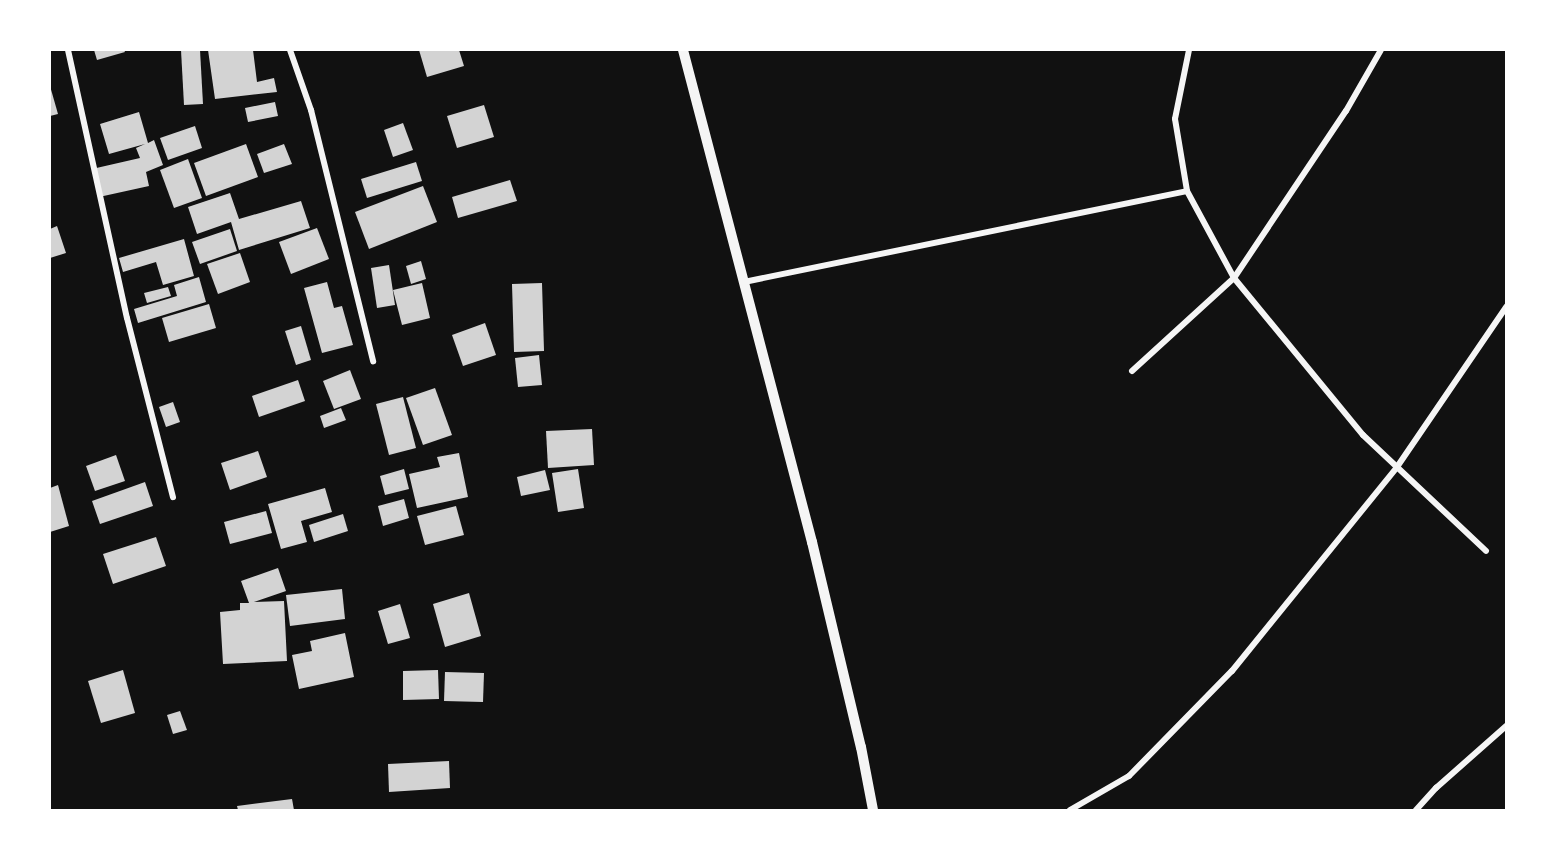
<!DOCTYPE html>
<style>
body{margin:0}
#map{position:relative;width:1556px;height:860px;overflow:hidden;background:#111;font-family:Merriweather,serif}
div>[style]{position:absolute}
.building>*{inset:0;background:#d3d3d3}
.minor>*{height:6px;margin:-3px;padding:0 3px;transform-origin:3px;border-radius:3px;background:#f5f5f5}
.tertiary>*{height:10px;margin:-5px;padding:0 5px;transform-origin:5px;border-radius:5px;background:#f5f5f5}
span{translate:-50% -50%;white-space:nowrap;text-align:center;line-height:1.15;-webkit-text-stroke:5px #fff;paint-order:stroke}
.frame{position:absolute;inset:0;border:51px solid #fff;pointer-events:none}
</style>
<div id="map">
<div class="building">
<i style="clip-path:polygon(94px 50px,124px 50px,125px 52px,97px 60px)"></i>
<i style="clip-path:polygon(181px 50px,200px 50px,203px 104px,184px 105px)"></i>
<i style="clip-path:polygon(208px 50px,253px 50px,257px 82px,274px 78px,277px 92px,215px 99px)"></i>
<i style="clip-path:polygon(419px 50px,459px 50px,464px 66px,427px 77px)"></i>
<i style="clip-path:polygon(50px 86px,58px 114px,50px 116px)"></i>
<i style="clip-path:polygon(275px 102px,278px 116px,248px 122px,245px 108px)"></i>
<i style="clip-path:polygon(484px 105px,494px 137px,457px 148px,447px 116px)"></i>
<i style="clip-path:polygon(139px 112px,148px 143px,154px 140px,163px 165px,146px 172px,149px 186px,99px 197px,92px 169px,140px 158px,136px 148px,145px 144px,109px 154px,100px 124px)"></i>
<i style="clip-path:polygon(403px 123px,413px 150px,393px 157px,384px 130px)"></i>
<i style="clip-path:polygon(195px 126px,202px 148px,168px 160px,160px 138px)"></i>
<i style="clip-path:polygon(246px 144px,258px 177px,206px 196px,194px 163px)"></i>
<i style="clip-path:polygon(284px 144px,292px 164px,264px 173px,257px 154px)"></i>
<i style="clip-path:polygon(188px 159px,202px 198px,174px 208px,160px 170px)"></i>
<i style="clip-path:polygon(416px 162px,422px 181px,367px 198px,361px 179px)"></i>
<i style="clip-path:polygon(510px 180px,517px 201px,458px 218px,452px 197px)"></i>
<i style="clip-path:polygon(423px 186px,437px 222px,369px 249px,355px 212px)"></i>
<i style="clip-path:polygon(230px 193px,239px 219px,301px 201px,310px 228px,239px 250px,231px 222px,197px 234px,188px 207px)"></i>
<i style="clip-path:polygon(57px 226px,66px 253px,50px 258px,50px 229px)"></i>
<i style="clip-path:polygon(317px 228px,329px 259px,291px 274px,279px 242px)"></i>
<i style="clip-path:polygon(230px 229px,237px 251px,200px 264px,192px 242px)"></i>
<i style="clip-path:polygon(184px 239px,194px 276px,163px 285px,156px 262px,123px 272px,119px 258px)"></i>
<i style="clip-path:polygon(240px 253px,250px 282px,218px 294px,207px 264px)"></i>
<i style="clip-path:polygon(421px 261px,426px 279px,411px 284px,406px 266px)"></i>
<i style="clip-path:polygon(389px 265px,395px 305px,377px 308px,371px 268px)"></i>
<i style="clip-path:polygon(199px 277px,206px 302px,138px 323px,134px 309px,177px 296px,174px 285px)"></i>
<i style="clip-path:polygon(327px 282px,334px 308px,342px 306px,353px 345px,322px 353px,304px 288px)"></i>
<i style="clip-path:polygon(422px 283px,430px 318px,402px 325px,393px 290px)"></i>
<i style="clip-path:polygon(542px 283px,544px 351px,514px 352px,512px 284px)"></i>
<i style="clip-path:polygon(168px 287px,171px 296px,147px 303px,144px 293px)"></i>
<i style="clip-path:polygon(209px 304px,216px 328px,169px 342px,162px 318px)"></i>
<i style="clip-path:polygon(485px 323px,496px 355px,463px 366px,452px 335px)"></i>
<i style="clip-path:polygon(301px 326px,311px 360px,296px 365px,285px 331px)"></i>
<i style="clip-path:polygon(539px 355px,542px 385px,518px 387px,515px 358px)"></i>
<i style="clip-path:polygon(350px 370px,361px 399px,334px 409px,323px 381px)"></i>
<i style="clip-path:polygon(298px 380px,305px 401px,259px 417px,252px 396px)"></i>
<i style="clip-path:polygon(435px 388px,452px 435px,423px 445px,406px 398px)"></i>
<i style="clip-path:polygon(403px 397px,416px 448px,389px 455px,376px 404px)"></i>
<i style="clip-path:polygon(173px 402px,180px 422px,166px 427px,159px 407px)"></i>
<i style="clip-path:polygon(341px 408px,346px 420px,324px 428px,320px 416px)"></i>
<i style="clip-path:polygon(592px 429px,594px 465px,548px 468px,546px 431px)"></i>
<i style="clip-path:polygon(258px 451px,267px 477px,230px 490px,221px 463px)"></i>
<i style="clip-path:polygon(459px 453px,468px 497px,417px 508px,409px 474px,440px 467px,437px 457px)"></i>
<i style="clip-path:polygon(116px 455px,125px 481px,95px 491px,86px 466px)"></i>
<i style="clip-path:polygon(404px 469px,409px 489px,385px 495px,380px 476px)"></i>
<i style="clip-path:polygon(578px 469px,584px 508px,558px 512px,552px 473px)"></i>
<i style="clip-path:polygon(545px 470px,550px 490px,521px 496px,517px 477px)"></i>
<i style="clip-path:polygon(145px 482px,153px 506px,100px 524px,92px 501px)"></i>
<i style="clip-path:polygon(58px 485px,69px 526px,50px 532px,50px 488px)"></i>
<i style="clip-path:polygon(325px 488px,332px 512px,301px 521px,307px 542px,281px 549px,268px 504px)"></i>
<i style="clip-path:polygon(404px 499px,409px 518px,383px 526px,378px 506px)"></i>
<i style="clip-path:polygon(456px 506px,464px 535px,425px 545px,417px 516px)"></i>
<i style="clip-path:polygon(266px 511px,272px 533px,230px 544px,224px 522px)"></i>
<i style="clip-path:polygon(343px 514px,348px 531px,314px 542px,309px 525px)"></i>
<i style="clip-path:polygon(156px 537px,166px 566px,113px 584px,103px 554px)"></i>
<i style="clip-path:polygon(278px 568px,286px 591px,254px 602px,284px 601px,287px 661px,223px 664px,220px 612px,240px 610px,240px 603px,249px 603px,241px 581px)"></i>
<i style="clip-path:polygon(342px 589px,345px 619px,290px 626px,286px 595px)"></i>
<i style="clip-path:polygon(469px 593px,481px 636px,445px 647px,433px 604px)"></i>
<i style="clip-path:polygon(400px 604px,410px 638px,388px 644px,378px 611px)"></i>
<i style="clip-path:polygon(345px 633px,354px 677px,299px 689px,292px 655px,312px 651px,310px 641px)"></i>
<i style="clip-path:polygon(123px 670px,135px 713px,101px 723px,88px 681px)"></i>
<i style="clip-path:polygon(438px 670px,439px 699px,403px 700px,403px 671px)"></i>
<i style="clip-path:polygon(445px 672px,484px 673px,483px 702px,444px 701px)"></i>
<i style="clip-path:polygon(180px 711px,187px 730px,173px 734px,167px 715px)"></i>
<i style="clip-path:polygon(449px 761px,450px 788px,389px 792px,388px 764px)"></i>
<i style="clip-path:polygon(292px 799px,294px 810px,238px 810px,237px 806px)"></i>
</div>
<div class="minor">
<i style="left:68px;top:50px;width:274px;rotate:77.6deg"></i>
<i style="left:127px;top:318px;width:185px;rotate:75.6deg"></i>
<i style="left:290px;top:50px;width:64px;rotate:70.7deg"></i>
<i style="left:311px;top:110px;width:259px;rotate:76.1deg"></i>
<i style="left:1189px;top:50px;width:70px;rotate:101.5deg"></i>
<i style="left:1175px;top:119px;width:73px;rotate:80.5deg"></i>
<i style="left:1187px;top:191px;width:99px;rotate:61.6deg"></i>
<i style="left:1234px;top:278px;width:203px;rotate:50.6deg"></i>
<i style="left:1363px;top:435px;width:169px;rotate:43.3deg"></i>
<i style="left:744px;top:282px;width:452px;rotate:-11.6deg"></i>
<i style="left:1132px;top:371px;width:138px;rotate:-42.4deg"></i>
<i style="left:1234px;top:278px;width:201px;rotate:-56.2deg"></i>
<i style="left:1346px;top:111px;width:70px;rotate:-60.2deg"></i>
<i style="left:1070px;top:810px;width:68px;rotate:-30deg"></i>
<i style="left:1129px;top:776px;width:147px;rotate:-45.6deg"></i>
<i style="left:1232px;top:671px;width:262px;rotate:-51deg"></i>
<i style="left:1397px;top:467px;width:194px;rotate:-55.7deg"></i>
<i style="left:1416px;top:810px;width:30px;rotate:-48deg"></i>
<i style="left:1436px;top:788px;width:94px;rotate:-41.5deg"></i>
</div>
<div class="tertiary">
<i style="left:683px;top:50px;width:509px;rotate:75.31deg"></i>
<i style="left:812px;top:542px;width:211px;rotate:76.6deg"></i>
<i style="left:861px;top:747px;width:64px;rotate:79.2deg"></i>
</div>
<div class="frame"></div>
</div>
